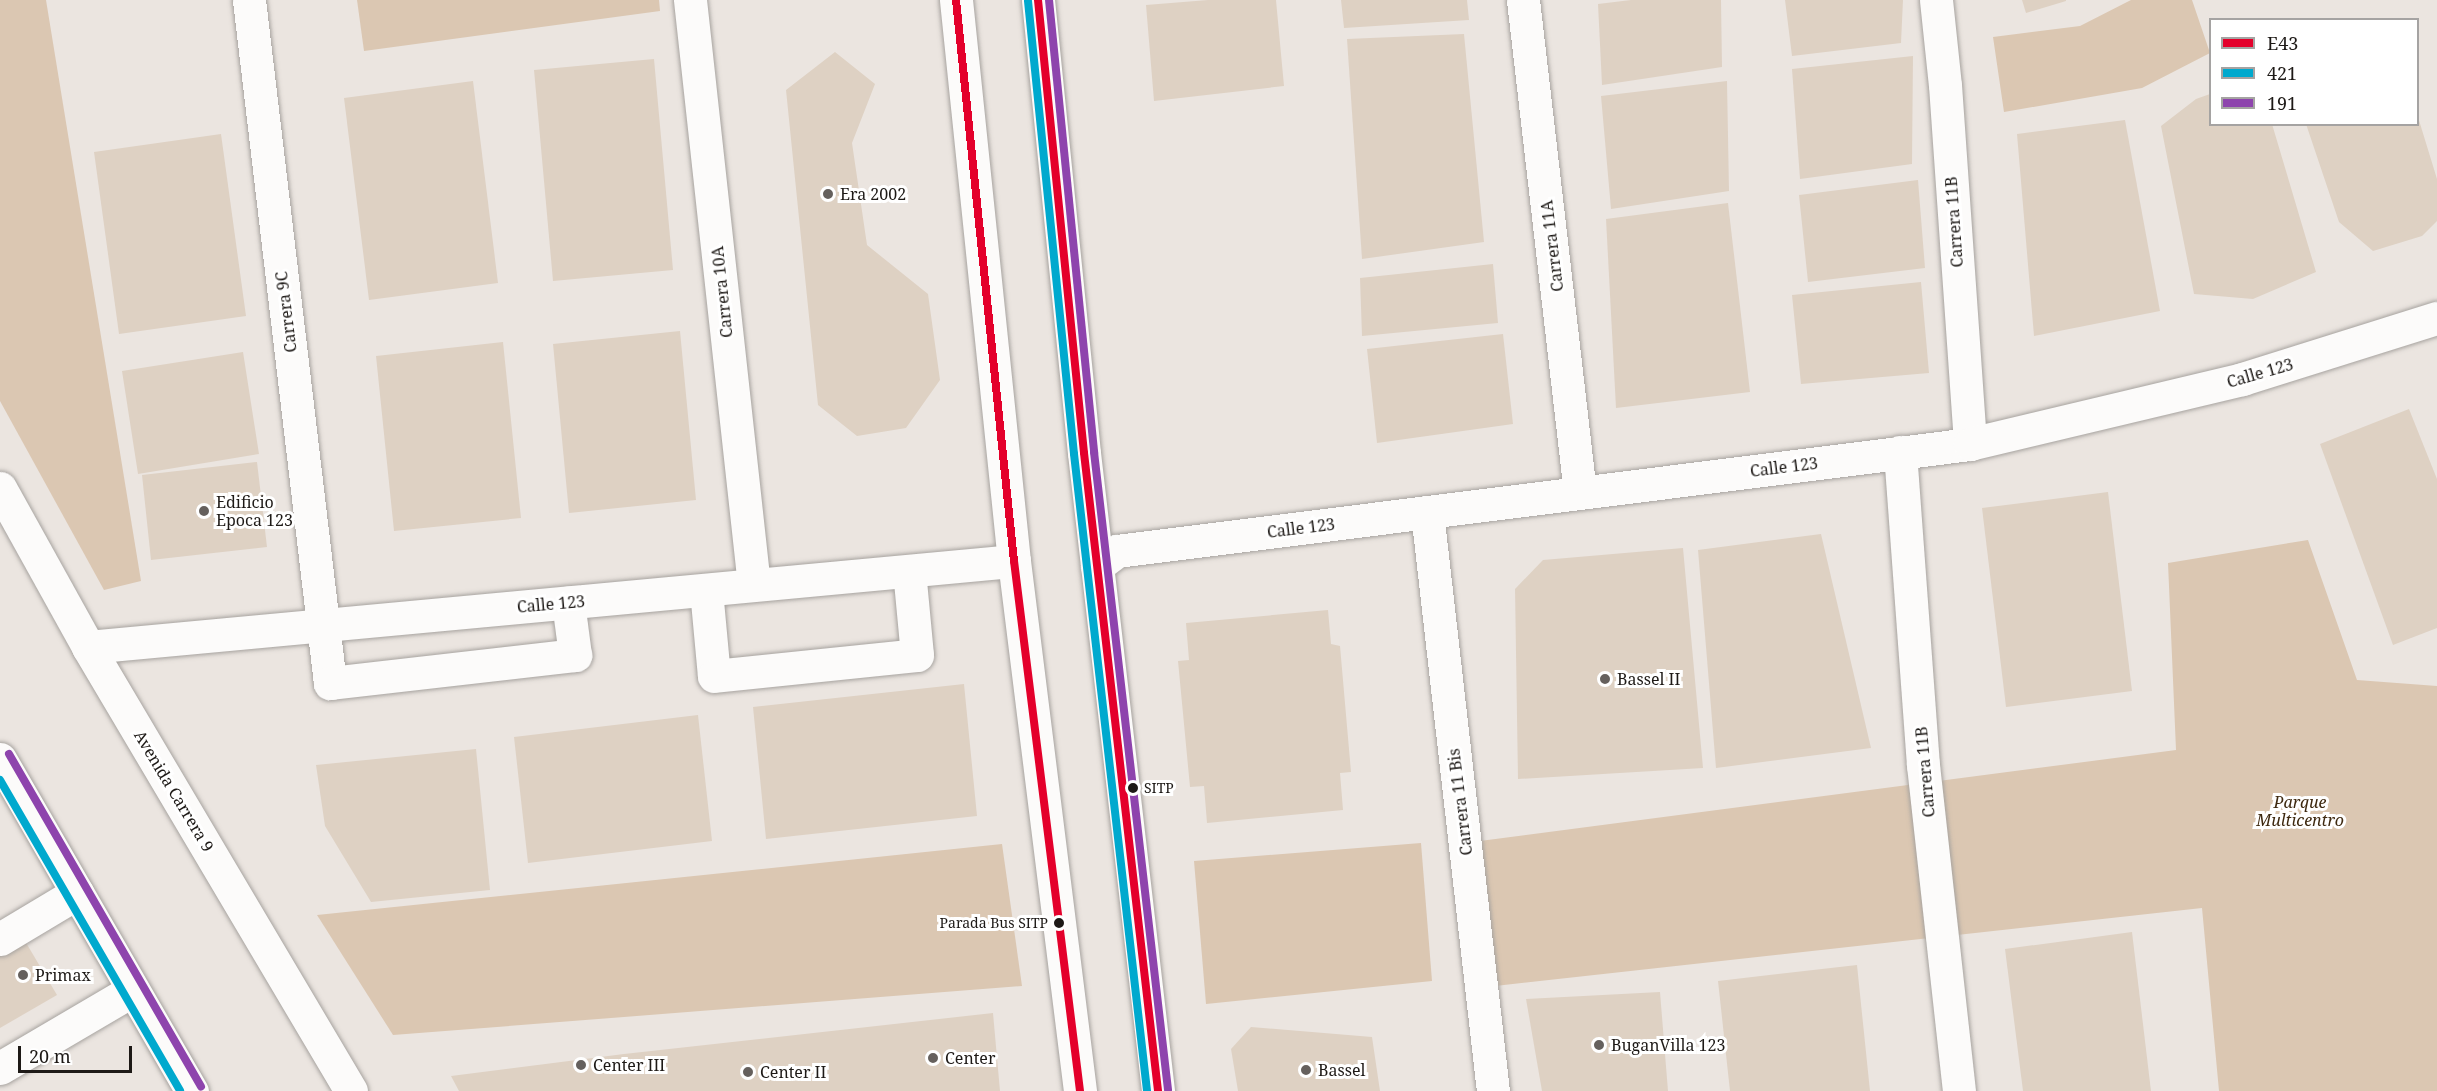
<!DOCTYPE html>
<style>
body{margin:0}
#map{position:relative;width:2437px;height:1091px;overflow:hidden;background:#ebe5e0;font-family:"Noto Serif",serif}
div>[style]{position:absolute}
.green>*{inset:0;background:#dbc7b2}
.building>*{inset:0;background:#ded1c3}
.roads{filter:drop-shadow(0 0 2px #a7a39f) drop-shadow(0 0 2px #a7a39f)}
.minor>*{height:33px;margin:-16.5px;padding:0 16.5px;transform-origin:16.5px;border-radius:16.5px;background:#fcfbfa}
.major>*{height:33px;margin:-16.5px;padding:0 16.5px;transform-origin:16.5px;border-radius:16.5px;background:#fcfbfa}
.bus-1>*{height:8px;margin:-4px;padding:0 4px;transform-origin:4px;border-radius:4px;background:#e4002b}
.bus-2>*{height:8px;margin:-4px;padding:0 4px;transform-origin:4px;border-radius:4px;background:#00a9ce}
.bus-3>*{height:8px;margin:-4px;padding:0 4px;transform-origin:4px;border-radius:4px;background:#8e44ad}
.dots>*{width:16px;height:16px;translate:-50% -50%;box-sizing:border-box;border:3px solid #fff;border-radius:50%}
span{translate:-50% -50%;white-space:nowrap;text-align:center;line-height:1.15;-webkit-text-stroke:6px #fff;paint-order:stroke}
.bus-label{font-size:14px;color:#1d1916}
.left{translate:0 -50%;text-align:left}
.right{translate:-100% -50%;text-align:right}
.poi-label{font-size:16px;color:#1d1916}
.street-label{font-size:16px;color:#1d1916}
.park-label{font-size:16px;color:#3e2910;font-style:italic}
.legend{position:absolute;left:2209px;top:18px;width:210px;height:108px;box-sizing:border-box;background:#fff;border:2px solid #a5a3a2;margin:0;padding:8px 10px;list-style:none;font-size:18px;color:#1d1916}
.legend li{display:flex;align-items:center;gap:12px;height:30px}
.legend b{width:30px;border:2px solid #a5a3a2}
.scale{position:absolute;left:18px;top:1046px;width:114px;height:27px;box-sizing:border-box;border:3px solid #1d1916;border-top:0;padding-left:8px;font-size:18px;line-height:21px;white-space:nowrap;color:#1d1916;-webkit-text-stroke:4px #fff;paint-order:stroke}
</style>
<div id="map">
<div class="green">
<i style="clip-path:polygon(0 0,46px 0,141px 581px,104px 590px,0 401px)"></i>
<i style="clip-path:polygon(357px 0,659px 0,660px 11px,364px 51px)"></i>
<i style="clip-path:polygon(2131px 0,2192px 0,2210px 53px,2142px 88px,2004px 112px,1993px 37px,2080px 26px)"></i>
<i style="clip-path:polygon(2308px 540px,2357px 680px,2437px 686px,2437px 1091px,2219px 1091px,2202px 908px,1495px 986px,1480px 841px,2176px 750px,2168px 563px)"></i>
<i style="clip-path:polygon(1421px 843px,1432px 981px,1206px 1004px,1194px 861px)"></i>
<i style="clip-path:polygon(1002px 844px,1022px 986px,393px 1035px,317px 915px)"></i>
</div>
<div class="building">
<i style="clip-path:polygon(1208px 0,1276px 0,1284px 86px,1154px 101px,1146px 5px)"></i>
<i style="clip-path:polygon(1341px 0,1467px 0,1469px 20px,1344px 28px)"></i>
<i style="clip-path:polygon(1631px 0,1721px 0,1722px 67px,1602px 85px,1598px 4px)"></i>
<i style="clip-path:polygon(1785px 0,1903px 0,1901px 43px,1792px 56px)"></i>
<i style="clip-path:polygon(2022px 0,2066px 0,2066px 1px,2026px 13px)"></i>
<i style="clip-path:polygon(1464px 34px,1484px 242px,1362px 259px,1347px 39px)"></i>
<i style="clip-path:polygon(835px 52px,875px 84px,852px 143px,867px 245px,928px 294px,940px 380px,906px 428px,857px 436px,818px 405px,786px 90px)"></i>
<i style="clip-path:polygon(1913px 56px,1912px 164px,1800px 179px,1792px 69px)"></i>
<i style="clip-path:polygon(654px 59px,673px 270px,553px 281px,534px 70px)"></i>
<i style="clip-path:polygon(473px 81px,498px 283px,369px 300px,344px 98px)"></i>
<i style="clip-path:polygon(1727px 81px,1729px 191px,1611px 209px,1601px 96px)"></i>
<i style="clip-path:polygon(2210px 94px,2210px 124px,2272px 124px,2316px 272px,2253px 299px,2194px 294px,2161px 126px,2196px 99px)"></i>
<i style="clip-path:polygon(2418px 117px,2437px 179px,2437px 221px,2422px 236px,2373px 251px,2339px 222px,2306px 124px,2418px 124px)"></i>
<i style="clip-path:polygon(2125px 120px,2160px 311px,2034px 336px,2017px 134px)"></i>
<i style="clip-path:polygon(221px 134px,246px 316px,119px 334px,94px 152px)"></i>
<i style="clip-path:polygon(1918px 180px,1925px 268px,1808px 282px,1799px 195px)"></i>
<i style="clip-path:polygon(1728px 203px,1750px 392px,1616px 408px,1606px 219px)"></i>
<i style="clip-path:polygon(1493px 264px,1498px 323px,1362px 336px,1360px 278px)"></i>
<i style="clip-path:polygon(1921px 282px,1929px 373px,1801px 384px,1792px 295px)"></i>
<i style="clip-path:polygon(680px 331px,696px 500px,569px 513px,553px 344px)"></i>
<i style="clip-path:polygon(1503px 334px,1513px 424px,1377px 443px,1367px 349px)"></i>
<i style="clip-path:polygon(503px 342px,521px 518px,394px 531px,376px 356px)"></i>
<i style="clip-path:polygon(243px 352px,259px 454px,138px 474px,122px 371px)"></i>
<i style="clip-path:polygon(2409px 409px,2437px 479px,2437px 628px,2393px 645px,2320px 444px)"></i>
<i style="clip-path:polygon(257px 462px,267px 547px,151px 560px,142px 475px)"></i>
<i style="clip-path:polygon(2108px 492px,2132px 691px,2006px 707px,1982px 508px)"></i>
<i style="clip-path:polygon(1821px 534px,1871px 748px,1716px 768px,1698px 550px)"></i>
<i style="clip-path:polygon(1683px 548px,1703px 768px,1518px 779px,1515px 589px,1543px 560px)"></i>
<i style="clip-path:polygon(1328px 610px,1331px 644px,1340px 646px,1351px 772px,1340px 773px,1343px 810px,1207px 823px,1204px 786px,1190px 787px,1178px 661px,1189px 660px,1186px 623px)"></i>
<i style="clip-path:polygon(964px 684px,977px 816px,766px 839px,753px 707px)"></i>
<i style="clip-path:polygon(698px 715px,712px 841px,528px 863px,514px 737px)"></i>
<i style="clip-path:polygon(476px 749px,490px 890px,371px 902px,325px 826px,316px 765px)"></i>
<i style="clip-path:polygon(2132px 932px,2151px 1091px,2023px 1091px,2005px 949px)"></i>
<i style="clip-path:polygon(25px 941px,57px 995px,0 1028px,0 955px)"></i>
<i style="clip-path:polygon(1857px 965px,1870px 1091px,1730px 1091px,1718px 981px)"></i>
<i style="clip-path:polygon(1660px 992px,1668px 1091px,1542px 1091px,1526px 999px)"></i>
<i style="clip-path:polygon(993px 1013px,1000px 1091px,459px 1091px,451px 1076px,624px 1054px)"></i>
<i style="clip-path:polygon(1251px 1027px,1372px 1037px,1380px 1091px,1238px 1091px,1231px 1049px)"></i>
</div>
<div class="roads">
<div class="minor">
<i style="left:249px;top:0;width:688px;rotate:83.24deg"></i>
<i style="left:330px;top:683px;width:247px;rotate:-6.5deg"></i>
<i style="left:575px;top:655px;width:53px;rotate:-97.5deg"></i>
<i style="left:690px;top:0;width:588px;rotate:83.76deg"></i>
<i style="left:1523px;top:0;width:496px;rotate:83.4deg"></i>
<i style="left:1936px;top:0;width:85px;rotate:84deg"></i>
<i style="left:1945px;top:85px;width:360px;rotate:86deg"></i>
<i style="left:1900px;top:452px;width:314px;rotate:85.8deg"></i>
<i style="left:1923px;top:765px;width:328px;rotate:83.7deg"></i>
<i style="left:1427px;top:512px;width:583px;rotate:83.5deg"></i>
<i style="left:1097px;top:566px;width:25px;rotate:-37deg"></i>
<i style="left:1117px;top:551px;width:860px;rotate:-7.15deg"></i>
<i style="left:1970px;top:444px;width:280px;rotate:-13.4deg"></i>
<i style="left:2242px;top:379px;width:204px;rotate:-17.4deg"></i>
<i style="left:706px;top:590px;width:86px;rotate:84.7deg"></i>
<i style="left:714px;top:676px;width:204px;rotate:-5.9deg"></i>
<i style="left:917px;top:655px;width:84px;rotate:-95.4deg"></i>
<i style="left:88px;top:647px;width:930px;rotate:-5.31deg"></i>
<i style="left:0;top:939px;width:90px;rotate:-30.9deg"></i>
<i style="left:0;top:1068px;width:154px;rotate:-30.4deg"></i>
</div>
<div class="major">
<i style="left:956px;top:0;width:564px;rotate:84.1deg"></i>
<i style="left:1014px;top:561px;width:534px;rotate:82.9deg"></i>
<i style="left:1038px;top:0;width:455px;rotate:84.2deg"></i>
<i style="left:1084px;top:453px;width:642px;rotate:83.38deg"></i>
<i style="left:0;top:488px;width:182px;rotate:61deg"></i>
<i style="left:88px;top:647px;width:516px;rotate:59.36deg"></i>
<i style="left:0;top:759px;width:384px;rotate:60deg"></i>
</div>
</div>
<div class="bus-1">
<i style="left:956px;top:0;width:564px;rotate:84.1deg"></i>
<i style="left:1014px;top:561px;width:534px;rotate:82.9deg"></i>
<i style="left:1038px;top:0;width:455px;rotate:84.2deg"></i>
<i style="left:1084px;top:453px;width:642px;rotate:83.38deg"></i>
</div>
<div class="bus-2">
<i style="left:1028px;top:1px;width:455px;rotate:84.2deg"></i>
<i style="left:1074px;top:454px;width:641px;rotate:83.46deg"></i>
<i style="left:0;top:780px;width:359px;rotate:59.9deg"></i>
</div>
<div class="bus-3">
<i style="left:1049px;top:0;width:454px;rotate:84.3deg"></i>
<i style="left:1094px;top:452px;width:642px;rotate:83.38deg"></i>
<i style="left:9px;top:754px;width:384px;rotate:60deg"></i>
</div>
<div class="dots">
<i style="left:828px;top:194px;background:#65605d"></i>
<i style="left:204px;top:511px;background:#65605d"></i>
<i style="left:1605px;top:679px;background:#65605d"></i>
<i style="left:1133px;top:788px;background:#1d1916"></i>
<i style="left:1059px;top:923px;background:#1d1916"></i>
<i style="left:23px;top:975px;background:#65605d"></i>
<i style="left:1599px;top:1045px;background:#65605d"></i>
<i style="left:933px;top:1058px;background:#65605d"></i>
<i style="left:581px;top:1065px;background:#65605d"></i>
<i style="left:1306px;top:1070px;background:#65605d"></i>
<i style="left:748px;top:1072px;background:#65605d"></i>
</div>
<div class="bus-label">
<span class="left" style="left:1144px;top:788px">SITP</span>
<span class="right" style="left:1048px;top:923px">Parada Bus SITP</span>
</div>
<div class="poi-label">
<span class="left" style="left:840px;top:194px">Era 2002</span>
<span class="left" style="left:216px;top:511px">Edificio<br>Epoca 123</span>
<span class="left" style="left:1617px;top:679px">Bassel II</span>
<span class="left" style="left:35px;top:975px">Primax</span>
<span class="left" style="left:1611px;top:1045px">BuganVilla 123</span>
<span class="left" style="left:945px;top:1058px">Center</span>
<span class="left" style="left:593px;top:1065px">Center III</span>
<span class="left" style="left:1318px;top:1070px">Bassel</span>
<span class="left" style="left:760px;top:1072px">Center II</span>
</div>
<div class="street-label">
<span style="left:1954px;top:222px;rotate:-94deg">Carrera 11B</span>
<span style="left:1552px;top:246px;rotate:-97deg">Carrera 11A</span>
<span style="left:722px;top:292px;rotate:-96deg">Carrera 10A</span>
<span style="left:286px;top:312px;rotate:-97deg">Carrera 9C</span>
<span style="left:2260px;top:373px;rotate:-16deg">Calle 123</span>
<span style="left:1784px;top:467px;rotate:-7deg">Calle 123</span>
<span style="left:1301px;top:528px;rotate:-7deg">Calle 123</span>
<span style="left:551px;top:604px;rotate:-5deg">Calle 123</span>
<span style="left:1925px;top:772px;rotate:-95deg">Carrera 11B</span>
<span style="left:174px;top:791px;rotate:59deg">Avenida Carrera 9</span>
<span style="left:1460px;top:802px;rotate:-97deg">Carrera 11 Bis</span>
</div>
<div class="park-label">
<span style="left:2300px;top:811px">Parque<br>Multicentro</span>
</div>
<ul class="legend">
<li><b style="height:8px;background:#e4002b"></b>E43</li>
<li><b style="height:8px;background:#00a9ce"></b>421</li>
<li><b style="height:8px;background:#8e44ad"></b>191</li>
</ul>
<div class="scale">20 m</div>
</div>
